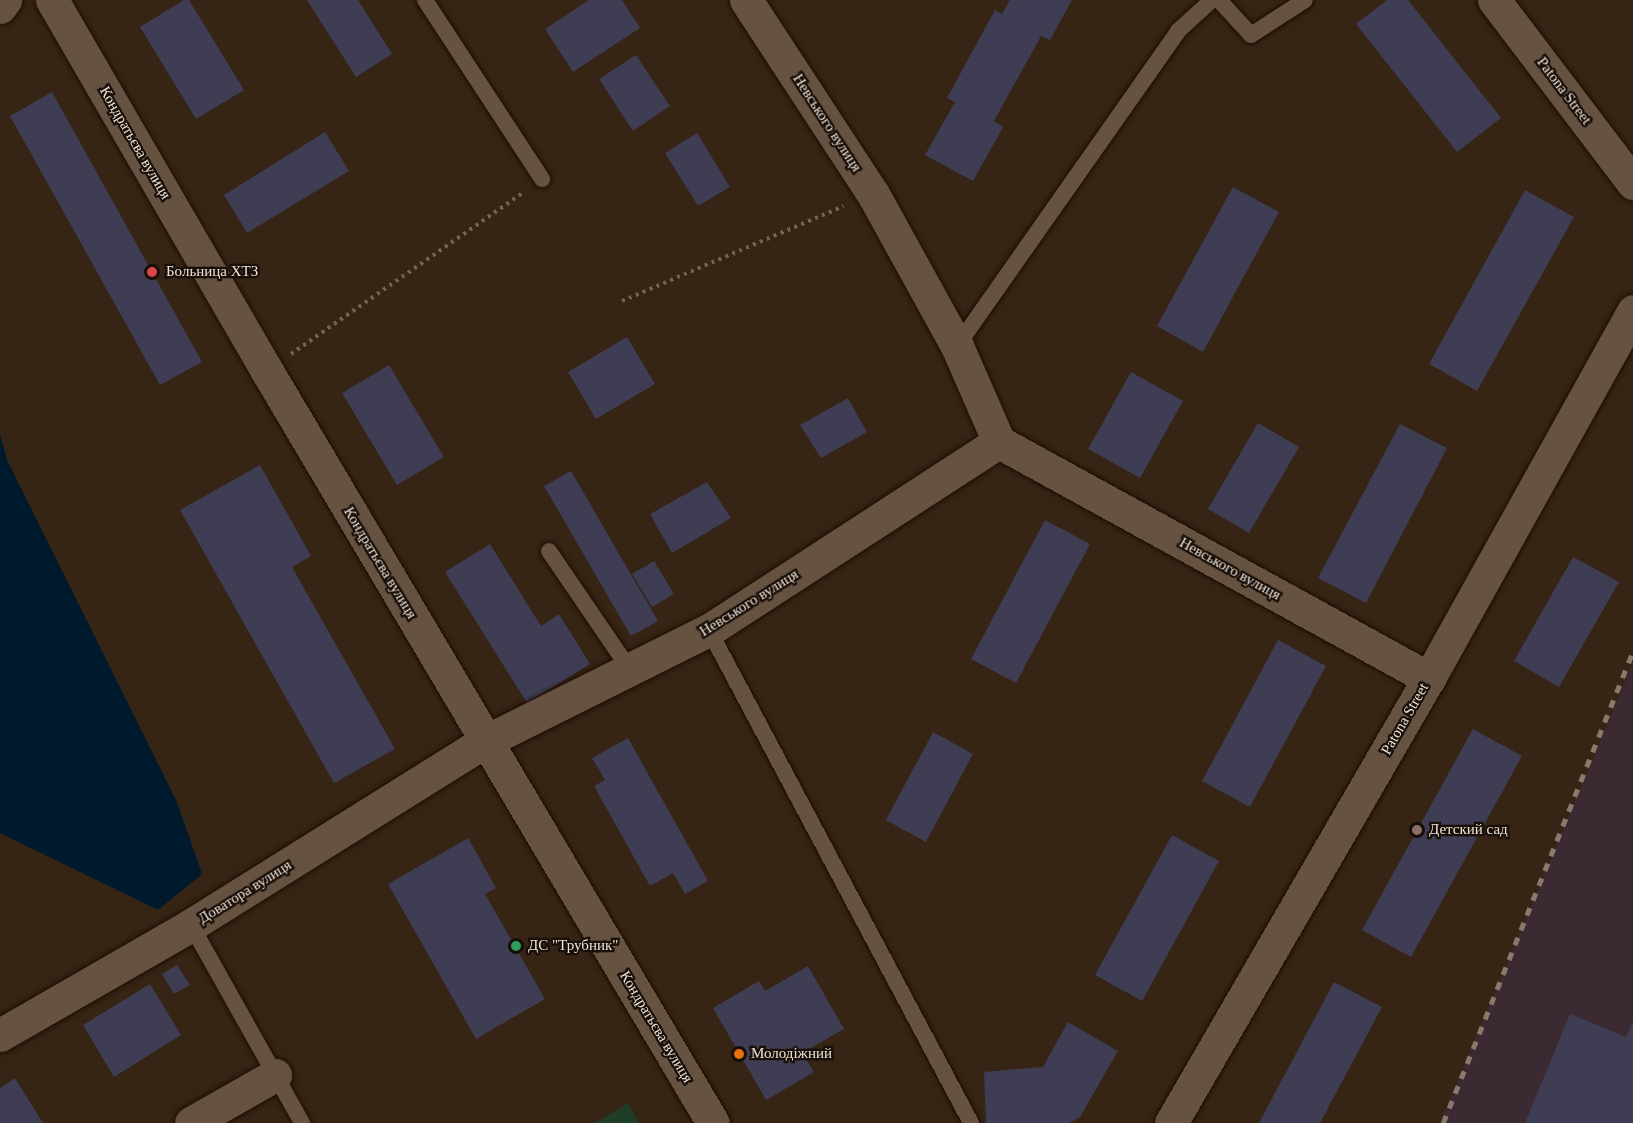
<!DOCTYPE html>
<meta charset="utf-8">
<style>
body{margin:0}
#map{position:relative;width:1633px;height:1123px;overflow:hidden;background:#362414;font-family:"Times New Roman",serif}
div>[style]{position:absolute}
.industrial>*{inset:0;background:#3c2a32}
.green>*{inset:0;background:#203d27}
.water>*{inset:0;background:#001a2d}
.building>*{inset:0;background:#3e3d54}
.path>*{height:4px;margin-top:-2px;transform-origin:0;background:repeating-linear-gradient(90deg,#736355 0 3px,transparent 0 7.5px)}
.roads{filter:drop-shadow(0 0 2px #1d0d01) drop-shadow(0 0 2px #1d0d01)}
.lane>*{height:16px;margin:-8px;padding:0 8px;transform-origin:8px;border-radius:8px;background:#665240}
.street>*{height:33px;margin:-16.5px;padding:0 16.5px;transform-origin:16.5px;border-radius:16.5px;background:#665240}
.rail>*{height:4.5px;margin-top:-2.25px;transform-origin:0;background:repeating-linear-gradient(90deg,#897a6c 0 8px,transparent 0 16px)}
.dots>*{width:16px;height:16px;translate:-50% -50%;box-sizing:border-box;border:3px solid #180f08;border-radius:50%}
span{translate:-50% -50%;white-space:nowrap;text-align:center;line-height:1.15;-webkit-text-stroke:4.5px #180f08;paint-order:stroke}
.street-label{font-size:15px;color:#eee2d7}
.poi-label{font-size:15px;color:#eee2d7}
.left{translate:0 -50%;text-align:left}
</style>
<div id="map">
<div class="industrial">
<i style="clip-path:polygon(1633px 663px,1633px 1123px,1440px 1123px)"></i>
</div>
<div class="green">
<i style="clip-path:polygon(628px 1103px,639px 1123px,595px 1123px)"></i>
</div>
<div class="water">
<i style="clip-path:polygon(0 434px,7px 460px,177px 802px,202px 874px,158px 910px,0 833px)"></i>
</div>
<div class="building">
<i style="clip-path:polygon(184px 0,189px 0,244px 90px,196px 119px,140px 27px)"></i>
<i style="clip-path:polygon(307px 0,358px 0,392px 54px,356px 77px)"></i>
<i style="clip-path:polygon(589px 0,622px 0,640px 28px,573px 72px,545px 29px)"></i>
<i style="clip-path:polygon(1010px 0,1072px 0,1050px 40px,1041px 36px,994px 121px,1003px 127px,973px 181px,925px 155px,955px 102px,947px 98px,995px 10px,1002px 14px)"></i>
<i style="clip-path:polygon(1387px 0,1408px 0,1501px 118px,1457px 152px,1356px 24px)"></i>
<i style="clip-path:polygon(636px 55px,670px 106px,633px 131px,599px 79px)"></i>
<i style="clip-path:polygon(52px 92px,202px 362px,160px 385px,10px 116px)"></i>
<i style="clip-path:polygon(325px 132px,349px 171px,247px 233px,224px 195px)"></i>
<i style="clip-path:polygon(697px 133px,730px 187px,698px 206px,665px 153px)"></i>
<i style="clip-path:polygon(1233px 187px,1279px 212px,1203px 352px,1157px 326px)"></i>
<i style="clip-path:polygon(1525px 190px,1574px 217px,1477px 391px,1429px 364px)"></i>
<i style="clip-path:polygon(627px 337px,655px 384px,596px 419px,568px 372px)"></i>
<i style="clip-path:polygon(389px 365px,444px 457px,397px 485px,342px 393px)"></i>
<i style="clip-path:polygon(1131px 372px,1183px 401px,1140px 478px,1088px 449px)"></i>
<i style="clip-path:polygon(848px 398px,867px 432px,821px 458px,800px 425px)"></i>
<i style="clip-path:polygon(1258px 423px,1299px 447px,1249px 533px,1208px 509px)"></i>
<i style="clip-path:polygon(1400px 424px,1447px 448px,1366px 603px,1318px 578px)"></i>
<i style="clip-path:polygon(260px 465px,311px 556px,292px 567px,395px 749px,334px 783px,180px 510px)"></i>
<i style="clip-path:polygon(571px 471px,658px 621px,631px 636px,544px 486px)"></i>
<i style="clip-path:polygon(707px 482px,731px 518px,672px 553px,650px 514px)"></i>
<i style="clip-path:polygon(1045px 520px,1090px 544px,1016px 683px,971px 659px)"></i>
<i style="clip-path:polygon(490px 544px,541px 626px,559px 614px,590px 664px,527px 703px,445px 572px)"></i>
<i style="clip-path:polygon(1573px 557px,1619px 582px,1559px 687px,1514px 661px)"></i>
<i style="clip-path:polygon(654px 561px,674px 594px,652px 607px,632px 574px)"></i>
<i style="clip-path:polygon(1278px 640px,1326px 666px,1250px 807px,1202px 781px)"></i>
<i style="clip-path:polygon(1473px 729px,1522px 756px,1411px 957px,1362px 930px)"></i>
<i style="clip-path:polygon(933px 732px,973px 754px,926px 842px,886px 820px)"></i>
<i style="clip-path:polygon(628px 738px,708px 881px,685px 894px,673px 873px,650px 886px,594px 786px,605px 780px,592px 758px)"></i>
<i style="clip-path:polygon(1172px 835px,1219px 861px,1142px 1001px,1095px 975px)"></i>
<i style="clip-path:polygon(468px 838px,496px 888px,485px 894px,545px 999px,476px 1039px,388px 884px)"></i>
<i style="clip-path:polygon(177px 965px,190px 985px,174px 994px,162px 974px)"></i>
<i style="clip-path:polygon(808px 966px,844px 1029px,802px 1053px,814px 1072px,766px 1100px,713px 1008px,759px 981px,765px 991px)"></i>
<i style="clip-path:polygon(1334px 982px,1382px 1007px,1320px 1123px,1259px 1123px)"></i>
<i style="clip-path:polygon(150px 984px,181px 1035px,114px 1077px,83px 1025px)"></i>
<i style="clip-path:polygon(1570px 1014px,1626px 1037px,1633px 1022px,1633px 1123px,1525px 1123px)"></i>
<i style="clip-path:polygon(1068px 1022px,1118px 1051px,1080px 1117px,1069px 1123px,986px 1123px,984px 1072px,1043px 1067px)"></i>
<i style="clip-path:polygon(15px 1078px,43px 1123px,0 1123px,0 1088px)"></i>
</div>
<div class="path">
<i style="left:622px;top:301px;width:241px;rotate:-23.2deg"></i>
<i style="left:291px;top:354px;width:284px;rotate:-34.8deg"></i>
</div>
<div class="roads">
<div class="lane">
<i style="left:425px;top:0;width:214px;rotate:56.8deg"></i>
<i style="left:1219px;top:0;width:47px;rotate:47.6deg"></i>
<i style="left:1251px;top:35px;width:64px;rotate:-32.9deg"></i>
<i style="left:957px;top:346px;width:385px;rotate:-54.9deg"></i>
<i style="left:1178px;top:31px;width:46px;rotate:-42.4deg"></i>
<i style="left:549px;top:551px;width:145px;rotate:55.7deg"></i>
<i style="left:709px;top:630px;width:558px;rotate:62.01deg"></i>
<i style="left:191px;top:925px;width:227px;rotate:60.7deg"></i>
</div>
<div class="street">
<i style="left:52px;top:0;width:429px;rotate:59.9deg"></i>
<i style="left:267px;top:371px;width:874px;rotate:59.33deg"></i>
<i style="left:746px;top:0;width:232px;rotate:56.8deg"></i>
<i style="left:873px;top:194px;width:174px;rotate:61.1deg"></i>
<i style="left:957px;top:346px;width:105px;rotate:66.4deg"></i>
<i style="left:999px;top:442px;width:491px;rotate:28.8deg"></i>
<i style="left:1494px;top:0;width:230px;rotate:52.8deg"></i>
<i style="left:0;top:7px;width:9px;rotate:-54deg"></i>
<i style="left:0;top:1035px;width:220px;rotate:-29.9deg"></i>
<i style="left:191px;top:925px;width:348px;rotate:-32deg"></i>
<i style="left:486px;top:741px;width:249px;rotate:-26.5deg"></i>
<i style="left:709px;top:630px;width:346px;rotate:-33deg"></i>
<i style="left:191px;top:1123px;width:97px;rotate:-29.7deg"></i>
<i style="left:1171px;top:1123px;width:514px;rotate:-59.9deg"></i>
<i style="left:1429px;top:678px;width:420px;rotate:-60.9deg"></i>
</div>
</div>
<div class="rail">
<i style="left:1443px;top:1123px;width:509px;rotate:-68.07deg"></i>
</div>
<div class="dots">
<i style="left:152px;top:272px;background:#e0444e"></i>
<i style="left:1417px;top:830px;background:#8d6e63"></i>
<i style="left:516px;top:946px;background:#2e9e5b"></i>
<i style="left:739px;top:1054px;background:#e8710a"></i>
</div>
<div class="street-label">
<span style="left:1564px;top:91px;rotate:53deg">Patona Street</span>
<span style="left:827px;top:123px;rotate:57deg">Невського вулиця</span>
<span style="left:135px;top:143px;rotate:60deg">Кондратьєва вулиця</span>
<span style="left:380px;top:563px;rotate:59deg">Кондратьєва вулиця</span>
<span style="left:1230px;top:569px;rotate:29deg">Невського вулиця</span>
<span style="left:749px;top:603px;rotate:-32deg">Невського вулиця</span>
<span style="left:1405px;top:719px;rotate:-60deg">Patona Street</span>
<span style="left:245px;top:892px;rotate:-32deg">Доватора вулиця</span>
<span style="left:656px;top:1027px;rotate:59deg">Кондратьєва вулиця</span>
</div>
<div class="poi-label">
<span class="left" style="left:166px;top:272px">Больница ХТЗ</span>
<span class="left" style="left:1429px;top:830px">Детский сад</span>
<span class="left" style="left:528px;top:946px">ДС "Трубник"</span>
<span class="left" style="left:751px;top:1054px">Молодіжний</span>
</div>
</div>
